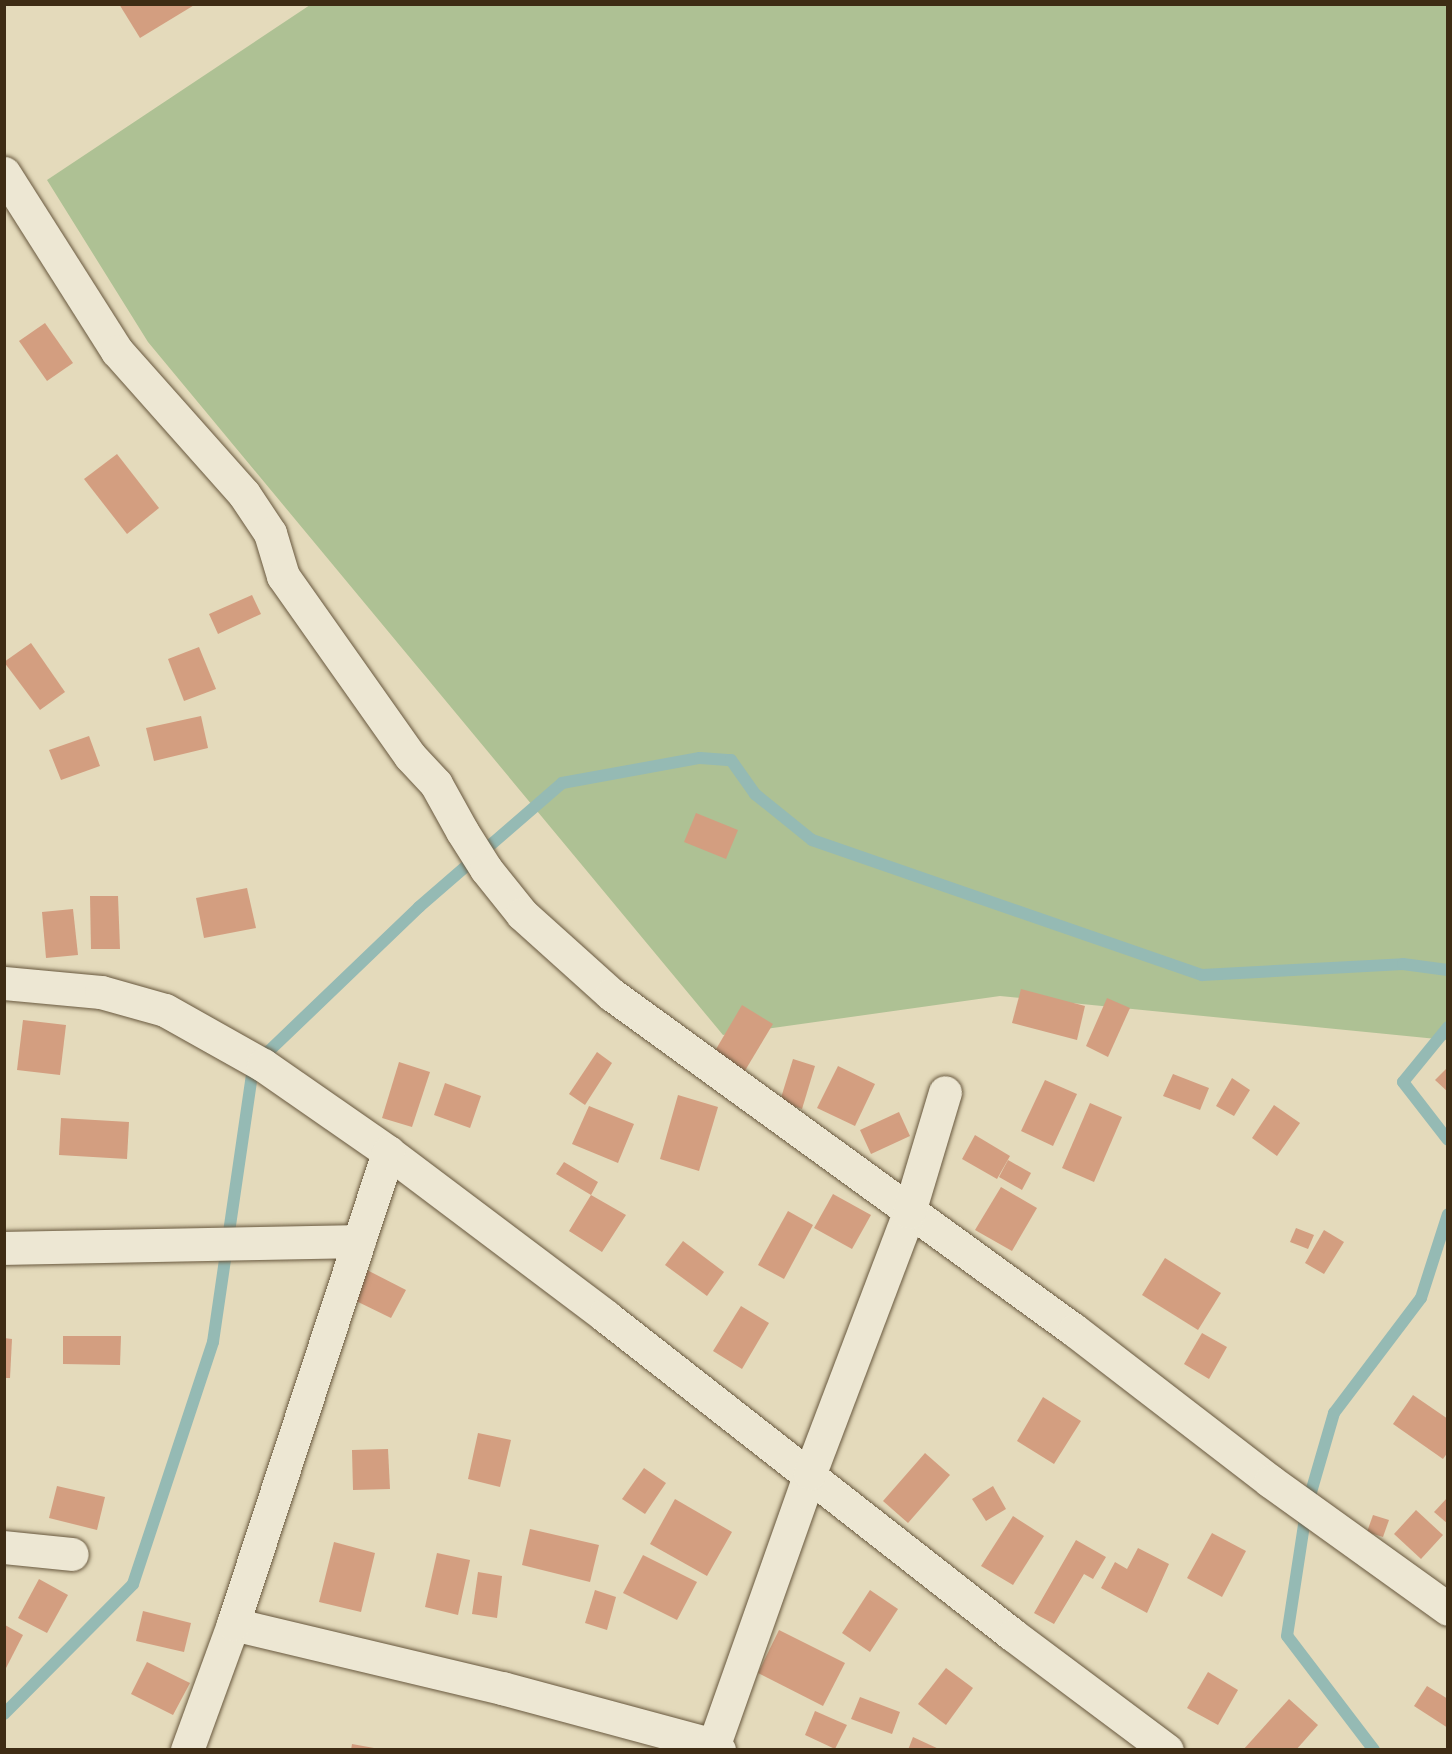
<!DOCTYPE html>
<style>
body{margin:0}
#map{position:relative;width:1452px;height:1754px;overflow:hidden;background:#e4dabb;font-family:"IM FELL English",serif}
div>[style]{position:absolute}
.green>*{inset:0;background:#aec194}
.stream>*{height:12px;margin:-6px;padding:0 6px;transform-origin:6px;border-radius:6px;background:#95bab4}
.building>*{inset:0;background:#d39e80}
.roads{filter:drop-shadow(0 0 2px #68583e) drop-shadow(0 0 2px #68583e)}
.street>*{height:33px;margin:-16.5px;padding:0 16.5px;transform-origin:16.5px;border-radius:16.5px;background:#ede7d3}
span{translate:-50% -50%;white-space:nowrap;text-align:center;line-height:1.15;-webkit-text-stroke:4.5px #ede7d3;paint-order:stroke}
.frame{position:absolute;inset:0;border:6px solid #3e2c14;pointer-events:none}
</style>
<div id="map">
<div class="green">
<i style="clip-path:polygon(310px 5px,1447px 5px,1447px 1040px,1000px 996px,723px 1035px,148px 342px,47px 180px)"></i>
</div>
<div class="stream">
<i style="left:1448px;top:1027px;width:71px;rotate:129.3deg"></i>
<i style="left:1403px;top:1082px;width:73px;rotate:52.2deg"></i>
<i style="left:4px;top:1714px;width:183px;rotate:-45.2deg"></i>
<i style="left:133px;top:1584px;width:255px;rotate:-71.7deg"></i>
<i style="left:213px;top:1342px;width:285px;rotate:-81.7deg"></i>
<i style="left:254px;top:1060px;width:17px;rotate:-31deg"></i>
<i style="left:269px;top:1051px;width:208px;rotate:-43.8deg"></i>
<i style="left:419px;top:907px;width:189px;rotate:-40.9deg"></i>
<i style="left:562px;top:783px;width:140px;rotate:-10.3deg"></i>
<i style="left:700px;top:758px;width:31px;rotate:4deg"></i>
<i style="left:731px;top:760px;width:42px;rotate:54.8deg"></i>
<i style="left:755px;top:794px;width:73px;rotate:38.9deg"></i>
<i style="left:812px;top:840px;width:413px;rotate:19.1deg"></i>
<i style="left:1202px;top:975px;width:201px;rotate:-3.1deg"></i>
<i style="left:1403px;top:964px;width:45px;rotate:7.6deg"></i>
<i style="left:1374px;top:1750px;width:143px;rotate:-127.3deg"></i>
<i style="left:1287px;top:1636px;width:132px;rotate:-81.3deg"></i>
<i style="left:1307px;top:1506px;width:97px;rotate:-73.8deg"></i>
<i style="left:1334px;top:1413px;width:144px;rotate:-52.9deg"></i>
<i style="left:1421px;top:1298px;width:88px;rotate:-72.2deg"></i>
</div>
<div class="building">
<i style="clip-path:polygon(119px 4px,196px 4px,140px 38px)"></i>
<i style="clip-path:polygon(45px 323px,73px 363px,47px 381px,19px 341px)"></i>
<i style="clip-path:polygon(117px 454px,159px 508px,127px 534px,84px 479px)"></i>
<i style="clip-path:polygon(252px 595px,261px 614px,218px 634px,209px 614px)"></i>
<i style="clip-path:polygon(31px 643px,65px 692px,40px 710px,4px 662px)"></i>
<i style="clip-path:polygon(199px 647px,216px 689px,184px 701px,168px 659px)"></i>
<i style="clip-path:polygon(201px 716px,208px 748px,154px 761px,146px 728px)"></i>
<i style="clip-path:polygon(89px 736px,100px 766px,61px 780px,49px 750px)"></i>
<i style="clip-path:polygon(696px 813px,738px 830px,726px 859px,684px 842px)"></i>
<i style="clip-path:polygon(247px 888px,256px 928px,204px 938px,196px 898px)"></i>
<i style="clip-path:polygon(90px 896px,118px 896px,120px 949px,91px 949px)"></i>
<i style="clip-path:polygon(73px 909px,78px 955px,46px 958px,42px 912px)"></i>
<i style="clip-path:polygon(1021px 989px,1085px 1006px,1077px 1040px,1012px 1023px)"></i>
<i style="clip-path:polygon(1107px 998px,1130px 1008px,1108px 1057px,1086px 1046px)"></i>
<i style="clip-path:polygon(742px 1005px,773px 1024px,743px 1074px,712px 1056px)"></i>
<i style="clip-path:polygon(23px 1020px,66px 1025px,60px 1075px,17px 1070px)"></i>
<i style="clip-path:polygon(597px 1052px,612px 1063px,585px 1105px,569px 1094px)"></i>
<i style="clip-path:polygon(793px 1059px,815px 1066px,802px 1109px,780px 1101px)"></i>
<i style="clip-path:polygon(399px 1062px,430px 1072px,412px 1127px,382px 1118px)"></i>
<i style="clip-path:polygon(838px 1066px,875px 1084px,855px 1126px,817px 1108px)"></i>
<i style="clip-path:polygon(1448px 1067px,1448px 1092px,1435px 1080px)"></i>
<i style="clip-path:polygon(1173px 1074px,1209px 1088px,1200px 1110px,1163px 1096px)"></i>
<i style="clip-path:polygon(1232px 1078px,1250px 1090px,1234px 1116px,1216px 1106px)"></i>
<i style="clip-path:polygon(1045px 1080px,1077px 1094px,1053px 1146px,1021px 1131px)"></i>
<i style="clip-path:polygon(445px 1083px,481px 1096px,470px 1128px,434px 1115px)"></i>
<i style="clip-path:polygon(678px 1095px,718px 1107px,699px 1171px,660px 1159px)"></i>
<i style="clip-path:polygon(1090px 1103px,1122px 1117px,1094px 1182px,1062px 1168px)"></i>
<i style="clip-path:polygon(1274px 1105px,1300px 1123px,1277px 1156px,1252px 1138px)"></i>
<i style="clip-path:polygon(589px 1106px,634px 1124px,618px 1163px,572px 1144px)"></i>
<i style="clip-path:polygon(899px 1112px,910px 1136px,871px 1154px,860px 1130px)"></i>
<i style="clip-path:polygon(61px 1118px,129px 1122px,127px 1159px,59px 1155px)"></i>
<i style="clip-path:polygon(975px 1135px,1010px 1156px,997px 1179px,962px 1159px)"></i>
<i style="clip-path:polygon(1008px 1160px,1031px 1173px,1022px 1190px,999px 1177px)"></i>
<i style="clip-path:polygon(564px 1162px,598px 1182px,591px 1195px,626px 1215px,602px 1252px,569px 1231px,591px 1195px,556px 1174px)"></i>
<i style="clip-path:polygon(1001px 1187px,1037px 1208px,1012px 1251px,975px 1230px)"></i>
<i style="clip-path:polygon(833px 1194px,871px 1215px,852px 1249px,814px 1228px)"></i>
<i style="clip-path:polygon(788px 1211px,813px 1225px,784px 1279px,758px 1265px)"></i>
<i style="clip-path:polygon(1296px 1228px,1314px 1235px,1308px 1249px,1290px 1242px)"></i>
<i style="clip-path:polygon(1324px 1230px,1344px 1242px,1324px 1274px,1305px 1263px)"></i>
<i style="clip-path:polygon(683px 1241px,724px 1272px,707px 1296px,665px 1265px)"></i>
<i style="clip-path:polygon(1165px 1258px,1221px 1293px,1198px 1330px,1142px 1295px)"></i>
<i style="clip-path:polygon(367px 1270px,406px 1290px,391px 1318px,352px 1299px)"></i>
<i style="clip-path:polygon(741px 1306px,769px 1323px,742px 1369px,713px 1351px)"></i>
<i style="clip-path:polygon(1202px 1333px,1227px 1347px,1209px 1379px,1184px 1364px)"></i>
<i style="clip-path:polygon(63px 1336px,121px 1336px,120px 1365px,63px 1364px)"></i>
<i style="clip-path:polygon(4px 1338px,12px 1339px,10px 1378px,4px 1378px)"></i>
<i style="clip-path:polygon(1413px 1395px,1448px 1419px,1448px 1452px,1443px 1459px,1393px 1424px)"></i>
<i style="clip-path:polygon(1043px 1397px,1081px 1421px,1054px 1464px,1017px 1441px)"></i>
<i style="clip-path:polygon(478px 1433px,511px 1440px,500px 1487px,468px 1479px)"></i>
<i style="clip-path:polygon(388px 1449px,390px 1489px,353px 1490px,352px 1450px)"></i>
<i style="clip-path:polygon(925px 1453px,950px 1475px,908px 1523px,883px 1501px)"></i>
<i style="clip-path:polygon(644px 1468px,666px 1483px,645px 1514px,622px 1499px)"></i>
<i style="clip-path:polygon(57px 1486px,105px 1497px,97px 1530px,49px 1518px)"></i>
<i style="clip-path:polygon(993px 1486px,1006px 1509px,986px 1521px,972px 1499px)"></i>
<i style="clip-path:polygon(1448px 1497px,1448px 1524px,1434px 1512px)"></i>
<i style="clip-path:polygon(675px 1499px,732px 1532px,707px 1576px,650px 1544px)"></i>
<i style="clip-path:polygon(1416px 1510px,1443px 1535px,1421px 1559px,1394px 1534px)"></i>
<i style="clip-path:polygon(1373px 1515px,1389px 1520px,1383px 1537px,1367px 1532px)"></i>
<i style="clip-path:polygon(1013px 1516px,1044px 1536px,1013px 1585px,981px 1566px)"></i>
<i style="clip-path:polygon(530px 1529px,599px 1545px,590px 1582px,522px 1565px)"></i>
<i style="clip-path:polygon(1212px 1533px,1246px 1551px,1222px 1597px,1187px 1578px)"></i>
<i style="clip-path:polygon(1076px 1540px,1106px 1557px,1093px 1579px,1084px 1574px,1054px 1624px,1034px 1613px)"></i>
<i style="clip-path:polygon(334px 1542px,375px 1553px,361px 1612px,319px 1602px)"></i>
<i style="clip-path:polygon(1138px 1548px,1169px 1564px,1147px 1613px,1101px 1588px,1115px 1562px,1127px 1569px)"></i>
<i style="clip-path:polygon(437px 1553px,470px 1560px,458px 1615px,425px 1607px)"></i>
<i style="clip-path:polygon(643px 1555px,697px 1582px,677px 1620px,623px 1593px)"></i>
<i style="clip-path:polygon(478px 1572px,502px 1576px,497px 1618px,472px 1614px)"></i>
<i style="clip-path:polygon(39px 1579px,68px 1595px,47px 1633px,18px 1618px)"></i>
<i style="clip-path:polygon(595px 1590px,616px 1597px,607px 1630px,585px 1623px)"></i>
<i style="clip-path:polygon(870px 1590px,898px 1609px,870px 1652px,842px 1633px)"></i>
<i style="clip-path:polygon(143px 1611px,191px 1623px,184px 1652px,136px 1641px)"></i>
<i style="clip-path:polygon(5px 1625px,23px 1635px,5px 1670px)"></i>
<i style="clip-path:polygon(779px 1630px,845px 1663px,823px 1706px,758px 1673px)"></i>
<i style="clip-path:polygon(147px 1662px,190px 1683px,173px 1715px,131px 1694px)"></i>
<i style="clip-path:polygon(946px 1668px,973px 1688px,946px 1725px,918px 1704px)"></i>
<i style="clip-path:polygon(1208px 1672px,1238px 1690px,1218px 1725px,1187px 1708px)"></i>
<i style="clip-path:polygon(1427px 1686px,1448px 1699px,1448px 1728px,1414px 1706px)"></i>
<i style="clip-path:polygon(860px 1697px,900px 1712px,892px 1734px,851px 1719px)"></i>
<i style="clip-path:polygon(1289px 1699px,1318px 1725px,1296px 1750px,1243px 1750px)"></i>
<i style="clip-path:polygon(815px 1711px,847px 1725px,835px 1749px,805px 1735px)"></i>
<i style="clip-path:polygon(913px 1737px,941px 1750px,908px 1750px)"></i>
<i style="clip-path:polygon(352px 1744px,374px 1748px,374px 1750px,351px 1750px)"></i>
</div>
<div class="roads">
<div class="street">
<i style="left:4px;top:173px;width:211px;rotate:57.6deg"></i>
<i style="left:117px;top:351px;width:191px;rotate:48.4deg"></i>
<i style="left:244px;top:494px;width:47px;rotate:56.3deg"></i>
<i style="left:270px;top:533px;width:45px;rotate:73.2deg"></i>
<i style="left:283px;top:576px;width:220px;rotate:54.8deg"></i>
<i style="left:410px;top:756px;width:38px;rotate:47deg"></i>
<i style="left:436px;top:784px;width:54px;rotate:61deg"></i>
<i style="left:462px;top:831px;width:45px;rotate:57.7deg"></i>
<i style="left:486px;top:869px;width:58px;rotate:51.3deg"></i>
<i style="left:522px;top:914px;width:120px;rotate:42deg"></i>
<i style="left:611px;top:994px;width:572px;rotate:35.97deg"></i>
<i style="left:1074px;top:1330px;width:247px;rotate:37.6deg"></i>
<i style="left:1270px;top:1481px;width:219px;rotate:35.7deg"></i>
<i style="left:4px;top:983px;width:97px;rotate:5.3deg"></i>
<i style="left:101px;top:992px;width:66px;rotate:15.7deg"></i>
<i style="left:165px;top:1010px;width:112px;rotate:29.3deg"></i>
<i style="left:263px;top:1065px;width:152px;rotate:34.8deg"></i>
<i style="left:388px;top:1152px;width:271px;rotate:37deg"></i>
<i style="left:604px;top:1315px;width:519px;rotate:38.04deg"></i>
<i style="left:1013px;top:1635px;width:192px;rotate:36.8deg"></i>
<i style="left:4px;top:1248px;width:355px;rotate:-1.1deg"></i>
<i style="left:4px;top:1547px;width:68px;rotate:5.9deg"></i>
<i style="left:233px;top:1624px;width:277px;rotate:13.4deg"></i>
<i style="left:502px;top:1688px;width:219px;rotate:15.1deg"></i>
<i style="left:713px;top:1745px;width:8px;rotate:40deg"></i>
<i style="left:187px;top:1750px;width:134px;rotate:-69.9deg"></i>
<i style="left:233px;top:1624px;width:497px;rotate:-71.8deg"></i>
<i style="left:712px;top:1750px;width:294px;rotate:-70.5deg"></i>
<i style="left:810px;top:1473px;width:279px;rotate:-69.2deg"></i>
<i style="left:909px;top:1212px;width:125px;rotate:-73.3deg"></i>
</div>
</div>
<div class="frame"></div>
</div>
